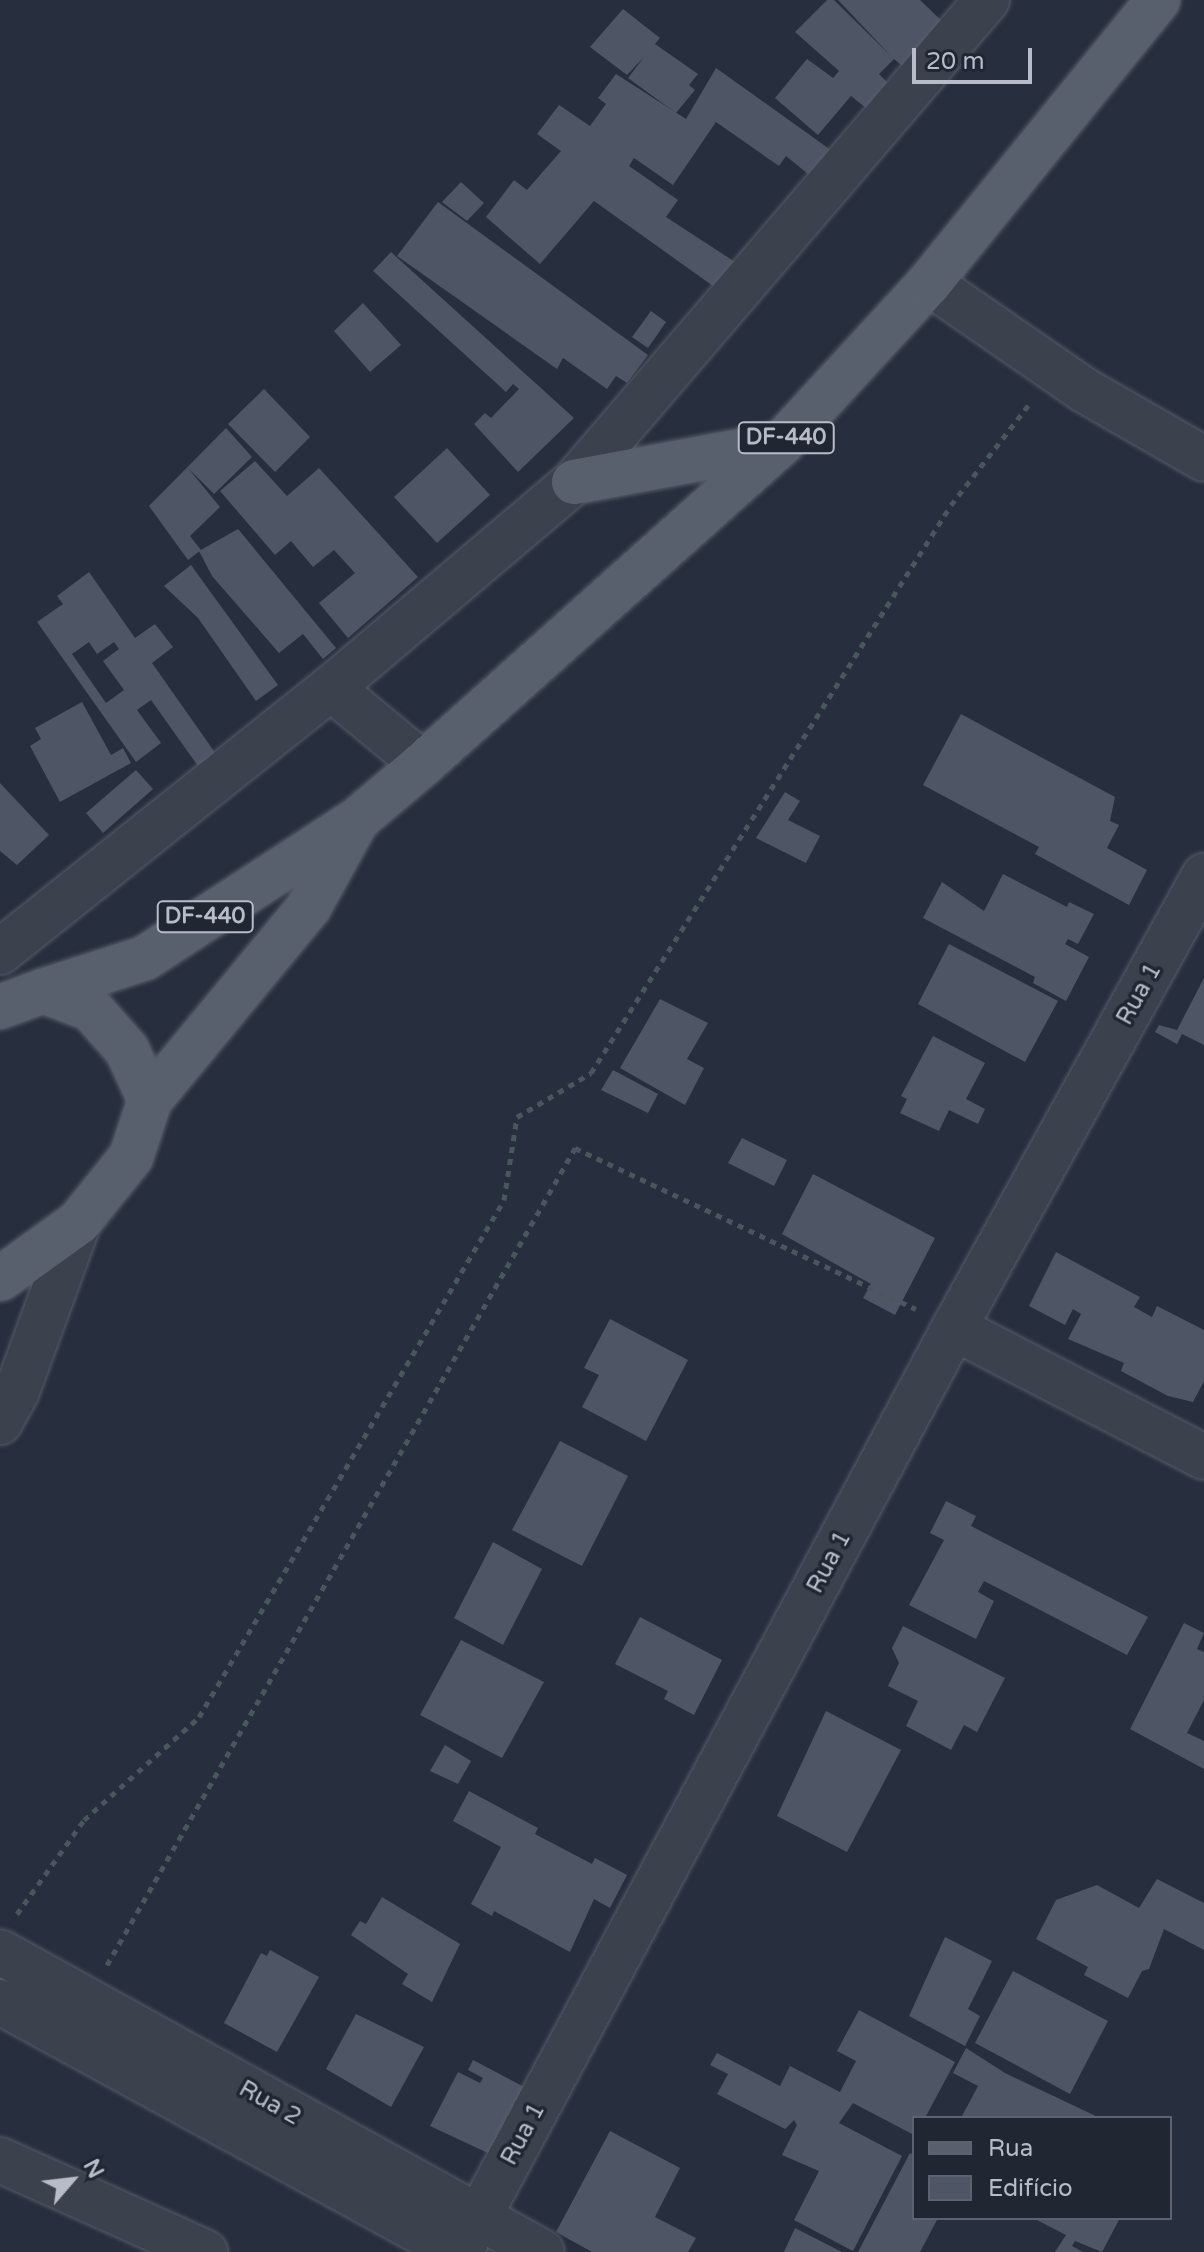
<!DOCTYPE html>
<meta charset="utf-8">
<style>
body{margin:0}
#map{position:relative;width:1204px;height:2252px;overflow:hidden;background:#272e3d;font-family:"Varela Round",sans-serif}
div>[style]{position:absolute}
.building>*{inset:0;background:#4e5666}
.path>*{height:5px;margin-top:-2.5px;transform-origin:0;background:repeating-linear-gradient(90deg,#47575b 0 6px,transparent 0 12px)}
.roads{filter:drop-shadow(0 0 2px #565c68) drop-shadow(0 0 2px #565c68)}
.minor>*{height:44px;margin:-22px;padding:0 22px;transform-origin:22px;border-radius:22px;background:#3b414d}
.major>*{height:44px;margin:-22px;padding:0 22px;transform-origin:22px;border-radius:22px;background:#59606d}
span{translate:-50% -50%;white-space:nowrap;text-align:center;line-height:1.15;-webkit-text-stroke:7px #202632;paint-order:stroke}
.shield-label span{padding:2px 6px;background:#202632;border:2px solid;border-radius:6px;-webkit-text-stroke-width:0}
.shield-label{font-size:22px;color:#b7bcc8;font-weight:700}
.street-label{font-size:24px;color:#b7bcc8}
.legend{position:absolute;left:912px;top:2116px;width:260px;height:104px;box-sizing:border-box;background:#202632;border:2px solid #5c626e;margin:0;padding:10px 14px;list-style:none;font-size:24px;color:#b7bcc8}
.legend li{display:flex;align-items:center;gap:16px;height:40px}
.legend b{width:40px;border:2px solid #5c626e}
.north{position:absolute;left:32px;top:2140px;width:80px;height:80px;-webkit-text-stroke:6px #202632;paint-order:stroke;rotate:62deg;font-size:22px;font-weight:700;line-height:32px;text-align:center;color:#b7bcc8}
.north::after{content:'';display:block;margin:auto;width:28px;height:36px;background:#b7bcc8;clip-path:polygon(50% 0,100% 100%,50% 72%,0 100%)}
.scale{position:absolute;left:912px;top:48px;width:120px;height:36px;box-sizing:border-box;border:4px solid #b7bcc8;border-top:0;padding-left:10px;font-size:24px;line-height:28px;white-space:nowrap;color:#b7bcc8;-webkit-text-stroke:6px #202632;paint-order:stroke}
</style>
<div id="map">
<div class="building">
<i style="clip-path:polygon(827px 0,834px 0,891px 56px,838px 0,920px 0,947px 26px,908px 71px,894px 59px,879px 74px,893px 88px,871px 112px,851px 96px,818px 135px,775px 98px,807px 59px,833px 78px,839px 71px,795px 32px)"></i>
<i style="clip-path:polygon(623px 9px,660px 38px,655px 44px,698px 74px,689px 85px,695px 90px,676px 113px,628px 78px,644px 57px,627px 75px,590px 47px)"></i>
<i style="clip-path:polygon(716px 68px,835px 153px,813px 178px,786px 156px,779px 166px,716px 122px,673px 185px,634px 158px,629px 166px,678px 200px,666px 217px,735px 262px,713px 286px,594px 201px,540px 264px,486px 217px,514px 180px,527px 190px,561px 151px,537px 134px,559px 105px,590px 126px,606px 104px,598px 98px,616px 74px,686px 119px)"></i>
<i style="clip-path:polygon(461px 182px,484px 203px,467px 221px,442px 202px)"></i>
<i style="clip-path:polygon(438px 202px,648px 355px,627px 383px,616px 376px,607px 389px,563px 358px,557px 369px,397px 256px)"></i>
<i style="clip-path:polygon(391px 252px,574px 418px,518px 472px,474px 424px,485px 413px,491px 418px,519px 389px,513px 384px,506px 392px,373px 271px)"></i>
<i style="clip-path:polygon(363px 303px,401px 345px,370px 372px,334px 331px)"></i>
<i style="clip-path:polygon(651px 311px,666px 322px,648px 348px,632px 337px)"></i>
<i style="clip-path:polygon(264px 389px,310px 437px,275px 472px,228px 424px)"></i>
<i style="clip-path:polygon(226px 428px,252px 457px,214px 494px,188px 468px,220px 507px,190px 536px,201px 550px,188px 560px,149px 506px)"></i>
<i style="clip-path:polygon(447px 448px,490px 495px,437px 543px,394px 497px)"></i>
<i style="clip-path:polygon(255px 461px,287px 496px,319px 468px,418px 577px,348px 638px,319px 603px,355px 573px,334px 550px,313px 567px,291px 541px,275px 555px,220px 491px)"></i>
<i style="clip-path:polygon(238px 529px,336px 648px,323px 659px,303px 634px,279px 653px,212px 576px,199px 551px)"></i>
<i style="clip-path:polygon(191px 565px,278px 685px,256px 701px,198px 618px,164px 586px)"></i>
<i style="clip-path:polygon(evenodd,89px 572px,135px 638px,155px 624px,173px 647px,152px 663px,216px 754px,198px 766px,151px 700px,137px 710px,161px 743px,136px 762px,37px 622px,63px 604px,57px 596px,89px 572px,89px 642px,97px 654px,114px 642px,119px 649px,103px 661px,124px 690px,106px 703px,72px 654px,89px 642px)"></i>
<i style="clip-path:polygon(82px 702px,111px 755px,123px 748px,131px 763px,60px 802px,30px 746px,41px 739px,35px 728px)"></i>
<i style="clip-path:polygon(961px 714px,1115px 797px,1110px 821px,1119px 825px,1107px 848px,1147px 870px,1129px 905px,1035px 854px,1039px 847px,923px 785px)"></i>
<i style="clip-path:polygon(136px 770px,153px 789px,103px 833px,86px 813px)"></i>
<i style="clip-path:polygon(0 783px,49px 835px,17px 865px,0 851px)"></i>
<i style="clip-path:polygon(785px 792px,800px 801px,788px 820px,820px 836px,806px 863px,756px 838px)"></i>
<i style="clip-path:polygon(1003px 874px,1067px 907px,1069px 902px,1094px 914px,1078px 944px,1068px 939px,1065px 944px,1089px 957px,1066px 1001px,1033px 983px,1035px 977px,923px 918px,942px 882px,984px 911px)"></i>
<i style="clip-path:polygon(949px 944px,1058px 1001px,1025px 1062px,918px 1004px)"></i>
<i style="clip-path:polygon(1204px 978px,1204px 1045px,1182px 1034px,1177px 1044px,1155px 1032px,1159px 1025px,1177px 1030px)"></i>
<i style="clip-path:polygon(660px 999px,708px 1023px,687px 1059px,704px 1068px,685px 1105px,620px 1068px)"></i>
<i style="clip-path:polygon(933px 1036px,985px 1063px,966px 1099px,985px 1109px,978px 1124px,949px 1110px,939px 1131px,900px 1113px,907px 1099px,901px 1096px)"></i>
<i style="clip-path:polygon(613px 1070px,658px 1094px,648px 1113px,601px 1090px)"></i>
<i style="clip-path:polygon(742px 1138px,787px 1160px,774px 1186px,728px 1163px)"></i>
<i style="clip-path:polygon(813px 1174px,935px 1238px,895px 1315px,863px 1298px,871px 1284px,782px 1234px)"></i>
<i style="clip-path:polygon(1056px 1252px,1140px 1297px,1134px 1307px,1152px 1317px,1157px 1306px,1204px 1330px,1204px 1381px,1193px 1402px,1168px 1396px,1121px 1371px,1124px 1363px,1068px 1339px,1081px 1314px,1073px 1309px,1065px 1325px,1029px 1306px)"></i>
<i style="clip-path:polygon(610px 1319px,688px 1360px,646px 1441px,582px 1407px,599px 1375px,584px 1368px)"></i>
<i style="clip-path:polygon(560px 1441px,628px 1476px,582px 1566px,512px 1530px)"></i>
<i style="clip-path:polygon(946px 1501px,976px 1516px,971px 1526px,1148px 1617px,1127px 1655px,984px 1581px,978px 1592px,994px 1601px,976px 1639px,909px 1605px,944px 1540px,930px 1533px)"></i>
<i style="clip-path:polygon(493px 1542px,542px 1569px,503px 1645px,454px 1618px)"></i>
<i style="clip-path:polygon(640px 1617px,722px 1660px,694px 1715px,664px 1699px,668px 1691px,615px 1664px)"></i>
<i style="clip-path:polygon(1184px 1623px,1204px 1633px,1197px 1649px,1204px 1652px,1204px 1700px,1187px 1733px,1204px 1741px,1204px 1769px,1130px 1729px)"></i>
<i style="clip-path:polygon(903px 1626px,1005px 1678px,977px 1732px,964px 1725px,951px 1750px,906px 1726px,918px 1701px,888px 1686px,899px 1663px,892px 1648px)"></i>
<i style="clip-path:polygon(461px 1640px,544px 1682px,502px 1758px,420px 1715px)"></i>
<i style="clip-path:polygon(826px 1711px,901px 1750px,847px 1852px,777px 1816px)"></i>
<i style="clip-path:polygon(445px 1745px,471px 1761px,458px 1784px,430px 1771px)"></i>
<i style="clip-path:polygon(469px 1791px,538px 1828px,535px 1834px,592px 1864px,595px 1858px,627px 1875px,610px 1908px,594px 1899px,570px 1952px,494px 1911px,492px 1916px,471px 1904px,501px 1847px,453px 1821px)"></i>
<i style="clip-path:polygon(1157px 1879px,1204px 1903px,1204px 1950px,1164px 1929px,1149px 1969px,1142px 1971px,1128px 1998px,1084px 1975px,1088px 1967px,1036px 1939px,1056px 1900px,1097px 1885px,1139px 1908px)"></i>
<i style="clip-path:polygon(382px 1897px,460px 1944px,432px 2002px,402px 1984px,408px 1974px,351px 1935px,360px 1921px,366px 1924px)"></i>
<i style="clip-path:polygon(945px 1937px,992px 1961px,968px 2009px,980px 2016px,965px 2046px,909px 2016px)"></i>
<i style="clip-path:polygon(270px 1950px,319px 1977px,277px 2052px,224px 2023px,261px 1953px,267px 1956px)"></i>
<i style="clip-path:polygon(1013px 1971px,1108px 2021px,1070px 2094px,975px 2043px)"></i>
<i style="clip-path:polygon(859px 2010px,955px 2062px,925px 2118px,914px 2118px,914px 2135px,853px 2103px,839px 2123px,902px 2156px,853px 2251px,794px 2220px,819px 2171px,782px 2155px,797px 2125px,794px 2120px,785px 2129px,717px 2094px,728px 2074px,710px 2065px,717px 2053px,780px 2086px,790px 2066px,840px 2092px,856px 2061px,837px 2051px)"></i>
<i style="clip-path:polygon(356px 2014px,424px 2047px,391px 2107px,326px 2069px)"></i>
<i style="clip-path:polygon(966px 2048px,1005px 2073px,1100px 2118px,961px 2118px,978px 2086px,953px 2073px)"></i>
<i style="clip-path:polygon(473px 2060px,526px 2088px,490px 2154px,430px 2126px,458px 2072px,480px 2083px,483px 2078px,468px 2070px)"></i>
<i style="clip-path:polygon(610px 2131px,680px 2168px,655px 2217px,696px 2238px,688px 2252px,592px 2252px,556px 2232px)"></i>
<i style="clip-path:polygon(910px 2153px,914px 2155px,914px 2218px,938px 2218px,920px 2252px,858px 2252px)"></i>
<i style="clip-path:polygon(1033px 2218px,1120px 2218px,1102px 2252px,1075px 2241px,1072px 2246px,1083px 2252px,1055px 2252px,1066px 2235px)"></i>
<i style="clip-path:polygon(795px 2228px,842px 2252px,784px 2252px)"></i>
</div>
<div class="path">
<i style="left:17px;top:1914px;width:115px;rotate:-54.5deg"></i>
<i style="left:84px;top:1820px;width:154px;rotate:-41.8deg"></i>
<i style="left:199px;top:1717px;width:600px;rotate:-59.46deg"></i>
<i style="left:504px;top:1200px;width:84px;rotate:-81.1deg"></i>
<i style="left:517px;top:1117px;width:86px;rotate:-30.7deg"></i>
<i style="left:591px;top:1073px;width:672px;rotate:-57.63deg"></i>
<i style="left:951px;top:505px;width:129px;rotate:-52.2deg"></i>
<i style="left:107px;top:1965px;width:942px;rotate:-60.19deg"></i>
<i style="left:575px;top:1148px;width:377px;rotate:25.3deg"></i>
</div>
<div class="roads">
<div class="minor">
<i style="left:929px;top:283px;width:188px;rotate:34.6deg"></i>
<i style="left:1084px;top:390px;width:138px;rotate:29.9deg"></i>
<i style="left:331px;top:688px;width:119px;rotate:39.6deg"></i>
<i style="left:0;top:952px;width:423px;rotate:-38.6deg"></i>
<i style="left:331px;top:688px;width:319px;rotate:-40.3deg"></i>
<i style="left:574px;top:482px;width:635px;rotate:-49.41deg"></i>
<i style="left:954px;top:1328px;width:281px;rotate:27.3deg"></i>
<i style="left:0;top:1422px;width:35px;rotate:-61deg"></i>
<i style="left:17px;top:1391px;width:180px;rotate:-69.9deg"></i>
<i style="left:0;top:1952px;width:619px;rotate:28.96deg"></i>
<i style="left:0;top:2002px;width:522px;rotate:28.63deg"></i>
<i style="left:0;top:2160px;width:225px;rotate:24.2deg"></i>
<i style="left:460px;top:2252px;width:1048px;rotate:-61.87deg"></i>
<i style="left:954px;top:1328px;width:517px;rotate:-61.05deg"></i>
</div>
<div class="major">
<i style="left:574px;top:482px;width:209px;rotate:-10.5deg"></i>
<i style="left:43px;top:991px;width:107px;rotate:-17.9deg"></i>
<i style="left:145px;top:958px;width:253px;rotate:-33.1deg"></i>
<i style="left:357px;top:820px;width:87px;rotate:-40.3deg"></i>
<i style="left:423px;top:764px;width:480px;rotate:-41.8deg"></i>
<i style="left:781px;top:444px;width:219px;rotate:-47.4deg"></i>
<i style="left:929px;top:283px;width:364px;rotate:-51deg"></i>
<i style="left:0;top:1007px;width:46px;rotate:-20.4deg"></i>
<i style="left:43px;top:991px;width:51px;rotate:20.6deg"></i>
<i style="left:91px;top:1009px;width:55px;rotate:48.7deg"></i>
<i style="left:127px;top:1050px;width:55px;rotate:65.3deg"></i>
<i style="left:150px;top:1100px;width:60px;rotate:108.4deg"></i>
<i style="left:131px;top:1157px;width:83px;rotate:128.7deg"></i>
<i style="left:79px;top:1222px;width:97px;rotate:144.2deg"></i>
<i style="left:150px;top:1100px;width:250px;rotate:-50.5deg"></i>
<i style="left:309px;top:907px;width:97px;rotate:-61.1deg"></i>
</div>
</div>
<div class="shield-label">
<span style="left:786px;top:438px">DF-440</span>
<span style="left:205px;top:917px">DF-440</span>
</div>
<div class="street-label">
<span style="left:1139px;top:994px;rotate:-61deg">Rua 1</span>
<span style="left:829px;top:1562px;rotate:-62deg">Rua 1</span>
<span style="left:270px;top:2103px;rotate:29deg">Rua 2</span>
<span style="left:523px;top:2134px;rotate:-62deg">Rua 1</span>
</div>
<ul class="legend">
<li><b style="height:10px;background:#59606d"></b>Rua</li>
<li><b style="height:22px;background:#4e5666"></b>Edifício</li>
</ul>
<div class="north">N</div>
<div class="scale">20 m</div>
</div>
